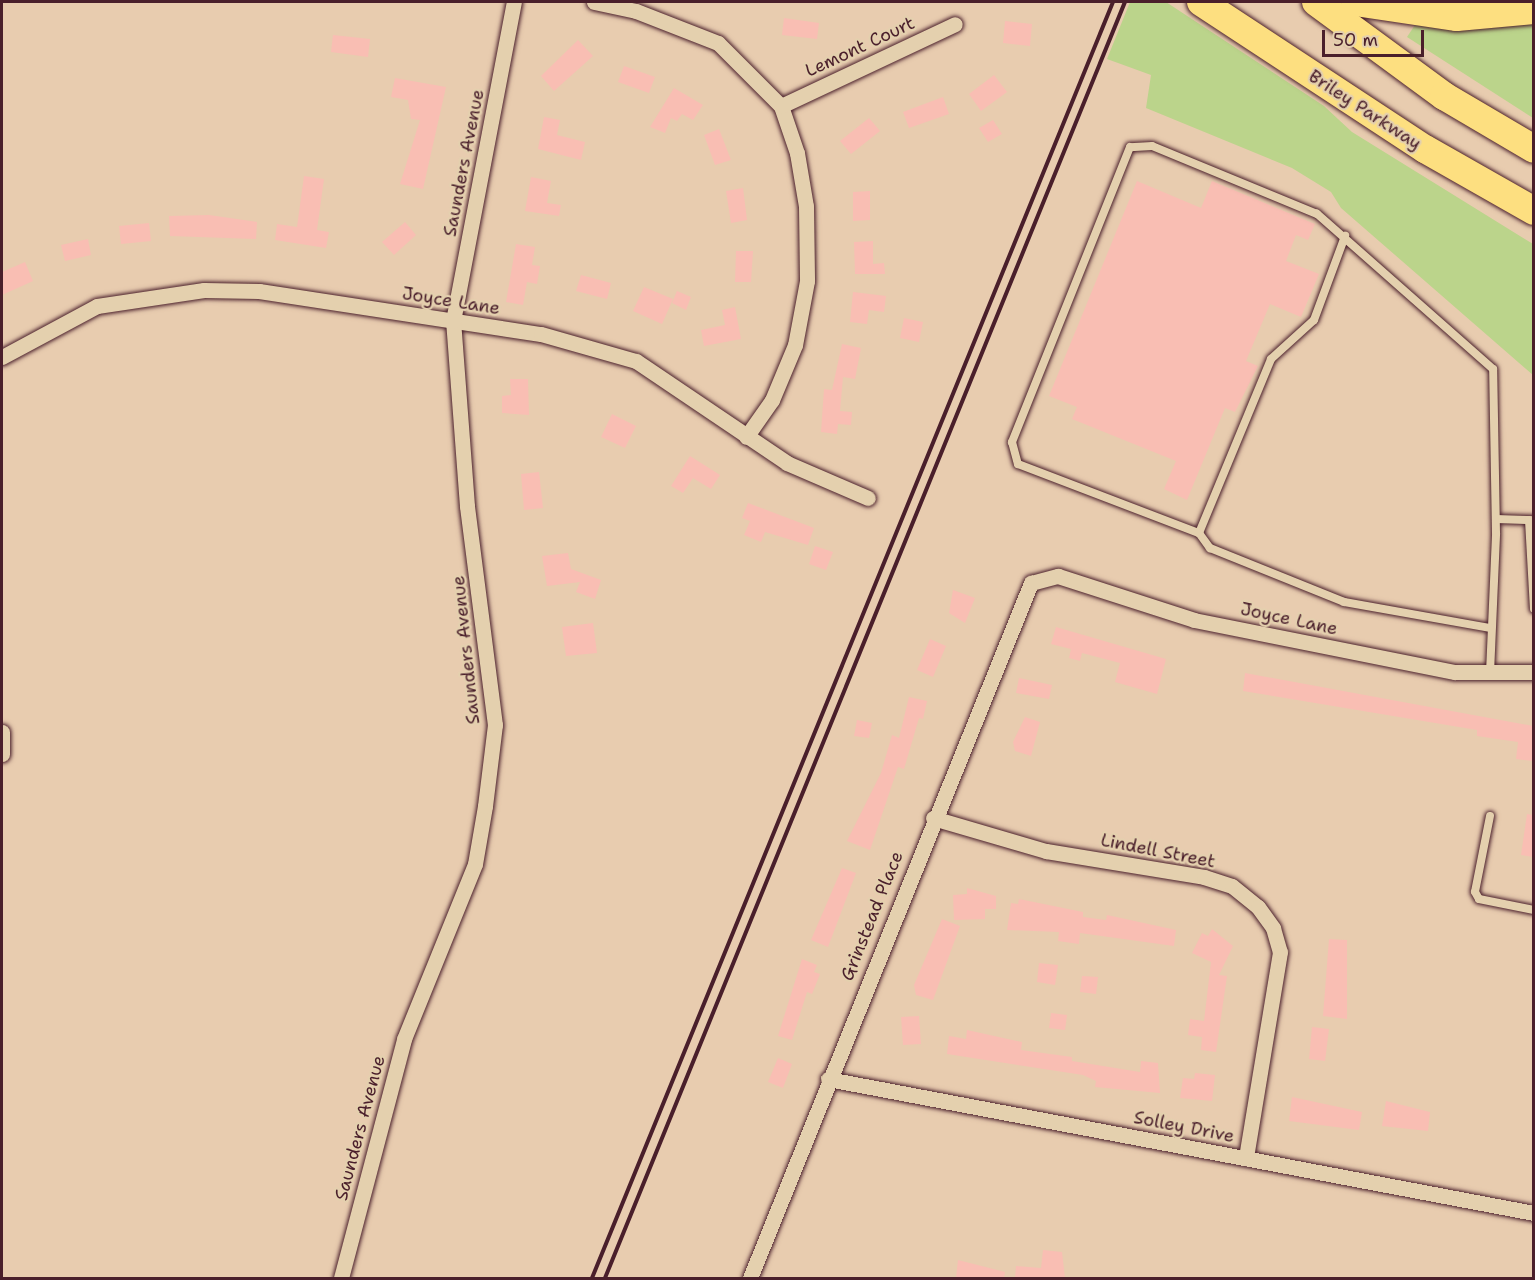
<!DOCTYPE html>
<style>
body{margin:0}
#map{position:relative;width:1535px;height:1280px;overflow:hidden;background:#e8ccaf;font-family:"Shantell Sans",sans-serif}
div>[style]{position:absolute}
.green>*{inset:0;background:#bbd48b}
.building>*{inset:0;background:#f9beb3}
.roads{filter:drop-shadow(0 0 2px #4a1f2b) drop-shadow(0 0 2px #4a1f2b)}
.service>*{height:8px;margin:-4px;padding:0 4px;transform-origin:4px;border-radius:4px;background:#e4d0ae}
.minor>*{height:15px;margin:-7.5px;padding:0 7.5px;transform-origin:7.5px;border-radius:7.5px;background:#e4d0ae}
.motorway>*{height:28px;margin:-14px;padding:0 14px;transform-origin:14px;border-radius:14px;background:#fddf80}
.rail>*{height:4px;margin:-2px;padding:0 2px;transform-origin:2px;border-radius:2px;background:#4a1f2b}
span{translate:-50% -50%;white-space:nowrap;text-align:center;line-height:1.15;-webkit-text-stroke:4.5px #e4d0ae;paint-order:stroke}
.street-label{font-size:18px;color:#4a1f2b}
.frame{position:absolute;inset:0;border:3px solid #4a1f2b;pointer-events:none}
.scale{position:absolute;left:1322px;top:30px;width:102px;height:27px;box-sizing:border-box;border:3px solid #4a1f2b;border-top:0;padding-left:8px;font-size:18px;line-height:21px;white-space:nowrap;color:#4a1f2b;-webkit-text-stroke:4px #e4d0ae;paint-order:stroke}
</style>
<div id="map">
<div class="green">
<i style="clip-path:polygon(1130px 2px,1166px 2px,1324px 106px,1352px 132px,1533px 244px,1533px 375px,1341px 208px,1331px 192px,1292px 168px,1146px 108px,1151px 75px,1107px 59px)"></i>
<i style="clip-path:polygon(1533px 16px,1533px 118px,1407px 37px,1417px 22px)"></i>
</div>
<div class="building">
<i style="clip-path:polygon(784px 18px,819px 23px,817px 39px,782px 35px)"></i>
<i style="clip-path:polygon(1005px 21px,1032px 24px,1030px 46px,1003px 43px)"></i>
<i style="clip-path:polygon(333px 35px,370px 39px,368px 57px,331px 52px)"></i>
<i style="clip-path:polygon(578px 40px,593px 56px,554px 91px,541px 76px)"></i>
<i style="clip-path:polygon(624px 66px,655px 77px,649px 93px,618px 82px)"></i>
<i style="clip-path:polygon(994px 75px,1007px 92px,981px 111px,969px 94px)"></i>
<i style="clip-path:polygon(395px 78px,446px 87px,423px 189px,400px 184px,420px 120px,411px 119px,408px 100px,391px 97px)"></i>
<i style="clip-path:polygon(674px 88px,703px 105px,693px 120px,682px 114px,677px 121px,671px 118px,665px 133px,650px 127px)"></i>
<i style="clip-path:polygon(943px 97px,949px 114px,909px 128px,903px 112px)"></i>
<i style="clip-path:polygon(544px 117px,560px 120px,557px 135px,585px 142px,581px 160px,538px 149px)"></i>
<i style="clip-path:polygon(869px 118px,880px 131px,851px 154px,840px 141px)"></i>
<i style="clip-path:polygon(993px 120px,1002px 134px,988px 142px,979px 128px)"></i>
<i style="clip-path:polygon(719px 129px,731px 160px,715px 165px,704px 135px)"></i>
<i style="clip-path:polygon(304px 176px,324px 179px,317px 230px,329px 232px,326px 248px,275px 240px,277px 224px,297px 227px)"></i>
<i style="clip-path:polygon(531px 177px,551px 181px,547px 203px,561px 205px,559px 216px,525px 211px)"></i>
<i style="clip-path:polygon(1137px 181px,1201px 208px,1212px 181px,1315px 224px,1308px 240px,1296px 235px,1286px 261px,1319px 274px,1301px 317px,1270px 304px,1246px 361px,1258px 366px,1235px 412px,1225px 408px,1187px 500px,1164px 489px,1176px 461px,1072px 419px,1077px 407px,1049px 396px)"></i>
<i style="clip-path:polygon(743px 188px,747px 220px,731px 223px,726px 191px)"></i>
<i style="clip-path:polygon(870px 191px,870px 220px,853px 221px,853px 192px)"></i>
<i style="clip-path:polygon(209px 215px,257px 222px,256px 239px,170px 236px,169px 216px)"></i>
<i style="clip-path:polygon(405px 222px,416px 235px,394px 255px,382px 242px)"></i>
<i style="clip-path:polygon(149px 223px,151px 241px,121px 244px,119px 226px)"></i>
<i style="clip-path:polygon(88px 239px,91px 255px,65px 261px,61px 245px)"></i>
<i style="clip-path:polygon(873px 241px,873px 264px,884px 263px,885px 274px,855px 274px,854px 242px)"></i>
<i style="clip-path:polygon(516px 244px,535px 247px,532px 265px,540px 266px,537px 284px,527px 282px,523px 305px,506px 302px)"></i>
<i style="clip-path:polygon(736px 251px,753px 251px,751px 282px,735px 282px)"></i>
<i style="clip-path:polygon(25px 262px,33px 281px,2px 295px,2px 272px)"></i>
<i style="clip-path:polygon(581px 275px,611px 283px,607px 299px,576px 291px)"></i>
<i style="clip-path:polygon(644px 287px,673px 299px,662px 324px,633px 311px)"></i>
<i style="clip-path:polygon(677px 291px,691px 297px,686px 310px,672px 303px)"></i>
<i style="clip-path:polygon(853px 292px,886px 296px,884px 312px,869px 310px,867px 324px,850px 322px)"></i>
<i style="clip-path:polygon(735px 307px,741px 339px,704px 346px,701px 330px,725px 325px,722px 310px)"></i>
<i style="clip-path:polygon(904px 318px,923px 322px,919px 342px,900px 338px)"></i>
<i style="clip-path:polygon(842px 344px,861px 348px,855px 379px,843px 377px,840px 411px,852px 412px,851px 425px,838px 424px,837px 434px,821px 432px,824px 389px,832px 390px)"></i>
<i style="clip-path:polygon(510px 379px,528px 379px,529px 415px,502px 413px,502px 396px,511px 395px)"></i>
<i style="clip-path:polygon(612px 414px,636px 426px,625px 448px,601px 437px)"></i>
<i style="clip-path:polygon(690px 456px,720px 475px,711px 489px,693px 478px,683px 493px,671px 486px)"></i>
<i style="clip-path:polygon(539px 472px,543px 508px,524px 510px,521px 474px)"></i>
<i style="clip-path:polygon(748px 503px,814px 528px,808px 545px,765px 532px,761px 542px,744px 535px,750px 521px,742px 518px)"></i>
<i style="clip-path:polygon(815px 546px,833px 552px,826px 570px,809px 564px)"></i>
<i style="clip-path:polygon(568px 553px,571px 569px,601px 580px,595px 599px,576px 592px,580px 582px,547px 586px,542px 556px)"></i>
<i style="clip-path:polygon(953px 590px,975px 598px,965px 623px,949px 613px)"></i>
<i style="clip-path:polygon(593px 623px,597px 653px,566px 656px,562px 627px)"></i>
<i style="clip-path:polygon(1056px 627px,1166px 659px,1157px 694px,1115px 682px,1120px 663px,1082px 653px,1080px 661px,1069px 658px,1071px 649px,1051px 644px)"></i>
<i style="clip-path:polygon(930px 639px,946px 646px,933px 677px,917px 670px)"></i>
<i style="clip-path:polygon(1245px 673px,1533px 726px,1533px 761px,1516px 759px,1518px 742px,1477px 736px,1477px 730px,1243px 691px)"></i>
<i style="clip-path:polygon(1019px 678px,1052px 685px,1049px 699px,1016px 693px)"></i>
<i style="clip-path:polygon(909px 697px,927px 701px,923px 719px,919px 718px,904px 769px,898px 767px,870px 850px,847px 841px,881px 773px,892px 735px,899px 738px)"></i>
<i style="clip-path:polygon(1025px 717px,1040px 722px,1031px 756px,1015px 751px,1013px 742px)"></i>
<i style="clip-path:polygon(857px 720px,872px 723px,869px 738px,854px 736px)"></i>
<i style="clip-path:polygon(1527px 814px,1533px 815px,1533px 857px,1521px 855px)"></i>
<i style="clip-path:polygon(842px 868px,856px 873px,828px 947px,811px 940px)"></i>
<i style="clip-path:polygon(967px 888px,996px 896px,996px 909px,985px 909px,985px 919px,954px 920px,953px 895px,967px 894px)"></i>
<i style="clip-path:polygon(1019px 899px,1083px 912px,1083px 917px,1106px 920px,1107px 915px,1176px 930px,1174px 946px,1080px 933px,1079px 944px,1058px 941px,1059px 932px,1007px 930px,1011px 903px,1018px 904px)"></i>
<i style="clip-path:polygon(942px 919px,960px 926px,933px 1000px,916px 995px,914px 985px)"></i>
<i style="clip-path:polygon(1212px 929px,1233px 946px,1219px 975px,1227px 976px,1216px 1052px,1201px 1050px,1202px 1037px,1188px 1035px,1190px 1019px,1204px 1021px,1211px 962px,1192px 953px,1202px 933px,1208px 936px)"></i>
<i style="clip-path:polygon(1329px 939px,1347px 940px,1347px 1019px,1323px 1016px)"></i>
<i style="clip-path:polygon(802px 959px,817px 965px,814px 972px,820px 974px,812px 994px,807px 992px,792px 1040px,778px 1036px)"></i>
<i style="clip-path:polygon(1039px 963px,1058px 965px,1055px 985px,1037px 982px)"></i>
<i style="clip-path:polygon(1082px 976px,1098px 977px,1096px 994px,1080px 992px)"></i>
<i style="clip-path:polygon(1051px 1013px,1067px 1015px,1065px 1030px,1049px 1028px)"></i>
<i style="clip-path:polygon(919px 1016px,921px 1044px,903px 1045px,901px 1017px)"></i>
<i style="clip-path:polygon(1312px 1027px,1329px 1029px,1325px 1061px,1309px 1059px)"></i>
<i style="clip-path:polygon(967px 1030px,1022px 1042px,1021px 1050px,1072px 1057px,1072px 1061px,1140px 1072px,1141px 1061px,1158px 1063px,1160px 1093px,1095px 1087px,1096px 1081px,1083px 1075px,947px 1054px,949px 1036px,966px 1039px)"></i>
<i style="clip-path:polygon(778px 1058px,792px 1064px,783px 1088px,768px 1082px)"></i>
<i style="clip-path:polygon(1195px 1073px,1215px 1075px,1212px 1101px,1180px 1098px,1183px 1078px,1194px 1079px)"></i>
<i style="clip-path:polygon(1292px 1097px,1362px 1112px,1359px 1130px,1289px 1121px)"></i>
<i style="clip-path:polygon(1386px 1101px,1430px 1112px,1428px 1131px,1382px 1126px)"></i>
<i style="clip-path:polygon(1043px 1250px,1062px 1252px,1065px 1278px,1015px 1278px,1016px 1266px,1041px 1268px)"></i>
<i style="clip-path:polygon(958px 1260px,1005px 1272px,1004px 1278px,956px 1278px)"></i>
</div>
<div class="roads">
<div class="service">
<i style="left:1496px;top:519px;width:38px;rotate:2deg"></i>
<i style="left:1529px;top:520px;width:89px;rotate:86.8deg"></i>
<i style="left:1199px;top:533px;width:188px;rotate:-67.5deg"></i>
<i style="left:1271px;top:359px;width:58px;rotate:-42.2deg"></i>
<i style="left:1314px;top:320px;width:90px;rotate:-69.7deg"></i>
<i style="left:1490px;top:673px;width:140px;rotate:-87.5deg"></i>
<i style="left:1496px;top:533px;width:164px;rotate:-91deg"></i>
<i style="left:1493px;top:369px;width:235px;rotate:-138.6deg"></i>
<i style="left:1317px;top:214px;width:178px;rotate:-157.6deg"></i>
<i style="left:1152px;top:146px;width:22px;rotate:177deg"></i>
<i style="left:1130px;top:147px;width:318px;rotate:111.8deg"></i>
<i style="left:1012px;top:442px;width:23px;rotate:75deg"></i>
<i style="left:1018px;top:464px;width:194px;rotate:20.9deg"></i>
<i style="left:1199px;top:533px;width:19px;rotate:54deg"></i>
<i style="left:1210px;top:548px;width:144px;rotate:21.9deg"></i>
<i style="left:1344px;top:602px;width:148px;rotate:10.1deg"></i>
<i style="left:1490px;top:816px;width:77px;rotate:101.2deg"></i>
<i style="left:1475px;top:892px;width:8px;rotate:60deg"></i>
<i style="left:1479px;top:899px;width:56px;rotate:11.3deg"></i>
</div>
<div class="minor">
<i style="left:594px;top:2px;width:43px;rotate:12.1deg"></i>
<i style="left:636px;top:11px;width:88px;rotate:21.3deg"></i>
<i style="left:718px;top:43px;width:89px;rotate:45deg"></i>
<i style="left:781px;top:106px;width:50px;rotate:71.2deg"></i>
<i style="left:797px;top:153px;width:54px;rotate:80.4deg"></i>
<i style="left:806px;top:206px;width:75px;rotate:89.2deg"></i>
<i style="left:807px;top:281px;width:65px;rotate:100.6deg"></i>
<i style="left:795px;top:345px;width:60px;rotate:112.7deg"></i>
<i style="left:772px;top:400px;width:45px;rotate:125.1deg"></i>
<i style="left:781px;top:106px;width:192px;rotate:-25.2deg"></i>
<i style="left:2px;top:357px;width:108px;rotate:-28.2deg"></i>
<i style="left:97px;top:306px;width:108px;rotate:-8.5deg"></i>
<i style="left:204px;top:290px;width:55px;rotate:1deg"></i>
<i style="left:259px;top:291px;width:285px;rotate:8.7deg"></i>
<i style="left:541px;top:334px;width:99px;rotate:15.9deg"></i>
<i style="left:636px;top:361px;width:182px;rotate:34deg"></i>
<i style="left:787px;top:463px;width:88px;rotate:23.4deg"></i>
<i style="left:2px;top:732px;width:22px;rotate:90deg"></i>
<i style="left:933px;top:818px;width:118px;rotate:16.3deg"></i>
<i style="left:1046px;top:851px;width:160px;rotate:9.3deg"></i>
<i style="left:1204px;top:877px;width:29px;rotate:18deg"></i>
<i style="left:1232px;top:886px;width:33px;rotate:39deg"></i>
<i style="left:1258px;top:907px;width:26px;rotate:54deg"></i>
<i style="left:1273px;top:928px;width:25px;rotate:74deg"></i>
<i style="left:1280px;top:952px;width:209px;rotate:99.4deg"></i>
<i style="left:828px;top:1079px;width:719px;rotate:10.75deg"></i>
<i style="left:341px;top:1278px;width:247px;rotate:-75.2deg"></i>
<i style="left:404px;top:1039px;width:189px;rotate:-67.9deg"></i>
<i style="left:475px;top:864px;width:59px;rotate:-80.2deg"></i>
<i style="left:485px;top:806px;width:82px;rotate:-83deg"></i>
<i style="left:495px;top:725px;width:221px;rotate:-97.3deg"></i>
<i style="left:467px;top:506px;width:186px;rotate:-94.3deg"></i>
<i style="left:453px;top:321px;width:325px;rotate:-79.2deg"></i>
<i style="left:750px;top:1278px;width:750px;rotate:-67.99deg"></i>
<i style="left:1031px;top:583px;width:28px;rotate:-15deg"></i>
<i style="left:1058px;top:576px;width:143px;rotate:17.9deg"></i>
<i style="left:1194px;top:620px;width:266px;rotate:11.3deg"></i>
<i style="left:1455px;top:672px;width:79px"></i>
</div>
<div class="motorway">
<i style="left:1201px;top:2px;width:268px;rotate:33.3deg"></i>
<i style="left:1425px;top:149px;width:125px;rotate:29.6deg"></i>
<i style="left:1316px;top:2px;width:159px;rotate:36.3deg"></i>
<i style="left:1444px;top:96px;width:104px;rotate:30.5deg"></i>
<i style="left:1355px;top:2px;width:103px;rotate:8.4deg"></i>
<i style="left:1457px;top:17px;width:77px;rotate:-5.2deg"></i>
</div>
</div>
<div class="rail">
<i style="left:592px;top:1278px;width:1378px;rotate:-67.79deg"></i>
<i style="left:605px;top:1278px;width:1378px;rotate:-67.83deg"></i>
</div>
<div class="street-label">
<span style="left:860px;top:47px;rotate:-25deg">Lemont Court</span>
<span style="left:1365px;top:110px;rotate:33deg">Briley Parkway</span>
<span style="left:464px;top:163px;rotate:-79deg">Saunders Avenue</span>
<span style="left:451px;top:301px;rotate:9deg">Joyce Lane</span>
<span style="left:1289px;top:619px;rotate:12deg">Joyce Lane</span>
<span style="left:466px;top:650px;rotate:-96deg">Saunders Avenue</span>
<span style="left:1158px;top:851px;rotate:11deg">Lindell Street</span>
<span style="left:872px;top:916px;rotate:-68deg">Grinstead Place</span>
<span style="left:1184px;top:1127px;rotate:11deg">Solley Drive</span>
<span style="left:360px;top:1128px;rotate:-75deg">Saunders Avenue</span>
</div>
<div class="frame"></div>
<div class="scale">50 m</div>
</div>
